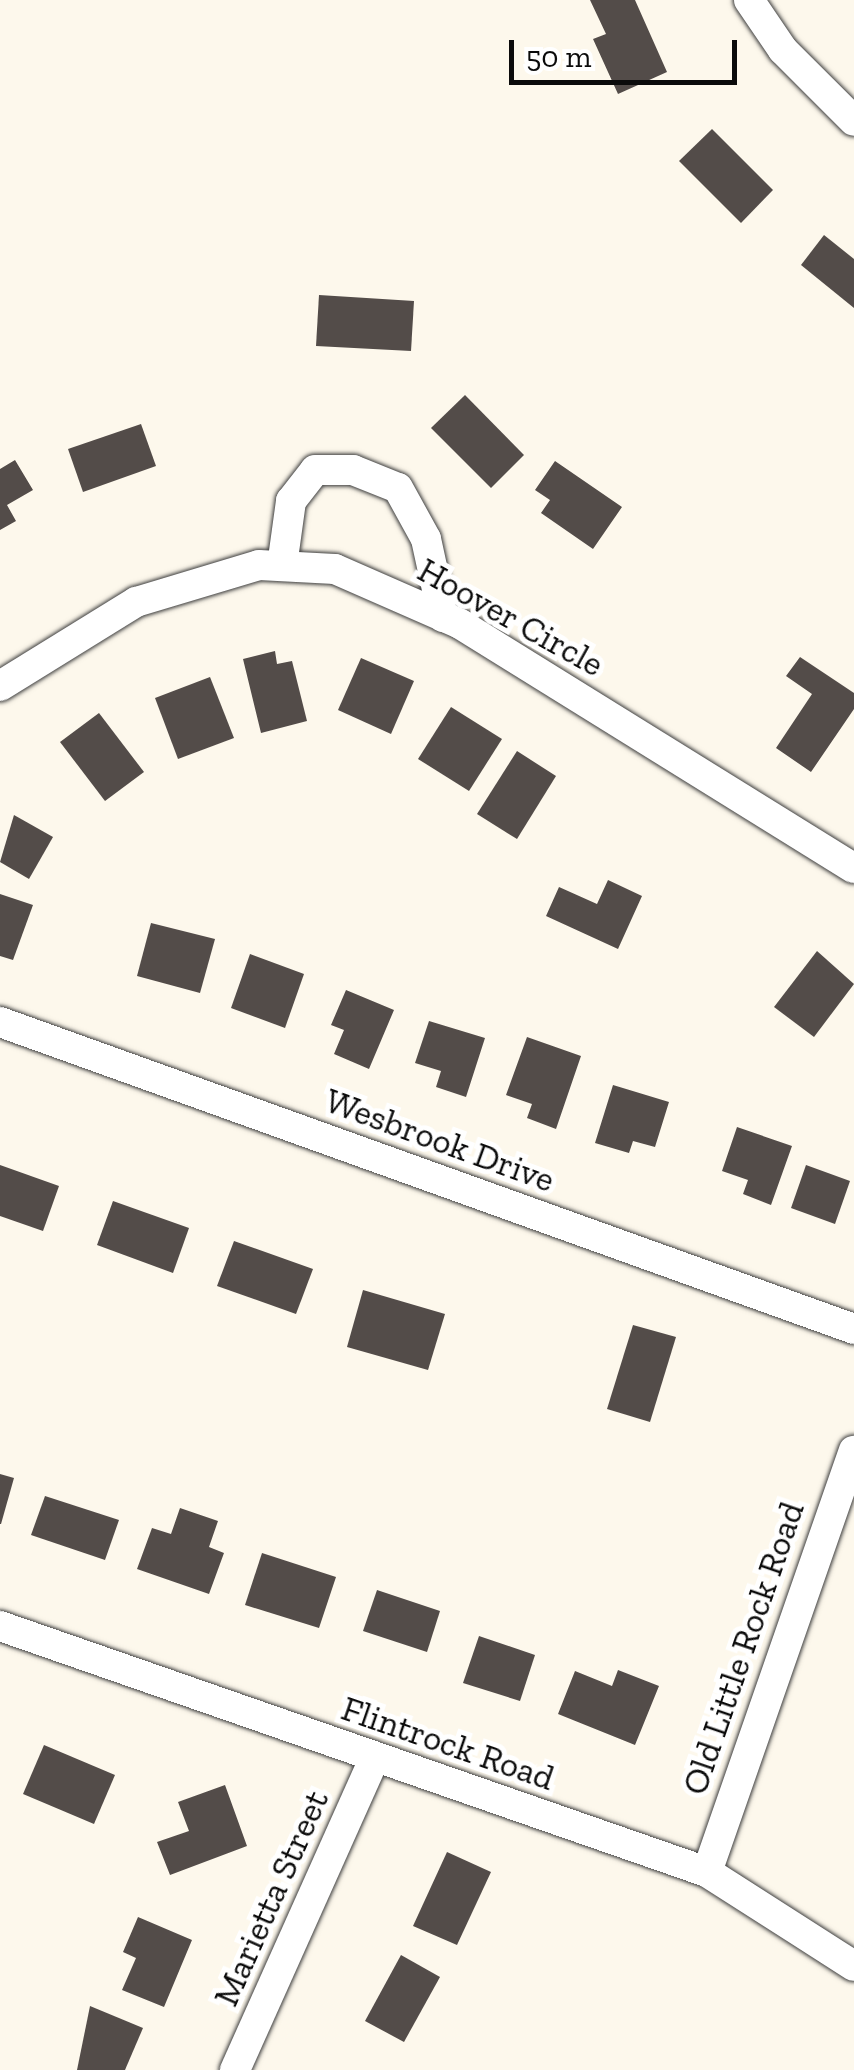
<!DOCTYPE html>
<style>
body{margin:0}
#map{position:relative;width:854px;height:2070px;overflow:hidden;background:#fdf8ec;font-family:"Zilla Slab",serif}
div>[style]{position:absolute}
.building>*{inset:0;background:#534c49}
.roads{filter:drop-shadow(0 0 2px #3e3e3e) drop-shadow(0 0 2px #3e3e3e)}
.minor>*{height:30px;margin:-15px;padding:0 15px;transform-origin:15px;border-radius:15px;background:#fff}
span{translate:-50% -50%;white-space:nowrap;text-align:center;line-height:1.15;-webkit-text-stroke:10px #fff;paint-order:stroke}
.street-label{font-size:35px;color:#0b0b0b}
.scale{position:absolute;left:509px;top:40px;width:228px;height:45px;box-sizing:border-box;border:5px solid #0b0b0b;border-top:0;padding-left:12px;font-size:30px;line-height:35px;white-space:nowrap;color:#0b0b0b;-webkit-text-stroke:8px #fff;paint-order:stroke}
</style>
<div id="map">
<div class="building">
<i style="clip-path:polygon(590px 0,635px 0,667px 72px,618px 94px,593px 39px,606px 34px)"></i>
<i style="clip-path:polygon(712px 129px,773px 190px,741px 223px,679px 161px)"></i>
<i style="clip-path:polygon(824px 235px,854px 259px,854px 308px,801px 265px)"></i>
<i style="clip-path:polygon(319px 295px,414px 301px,411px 351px,316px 346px)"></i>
<i style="clip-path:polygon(465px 395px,524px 455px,491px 488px,431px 428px)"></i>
<i style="clip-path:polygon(141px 424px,156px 466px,83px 492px,68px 449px)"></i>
<i style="clip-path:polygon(15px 460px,33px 490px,7px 505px,16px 521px,0 530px,0 469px)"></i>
<i style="clip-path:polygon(555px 461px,622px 507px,593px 549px,541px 513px,550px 500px,535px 490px)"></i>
<i style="clip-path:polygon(275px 651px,277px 664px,292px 661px,307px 721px,261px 733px,243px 659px)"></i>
<i style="clip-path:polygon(800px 657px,854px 693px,854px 709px,811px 772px,776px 748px,812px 694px,786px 676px)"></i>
<i style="clip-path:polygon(361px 658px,414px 681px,391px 734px,338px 710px)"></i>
<i style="clip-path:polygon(210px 677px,234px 738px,178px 759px,155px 698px)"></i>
<i style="clip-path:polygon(451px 707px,502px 739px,469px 791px,418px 759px)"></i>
<i style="clip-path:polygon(99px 713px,144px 772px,105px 801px,60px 742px)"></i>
<i style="clip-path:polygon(517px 751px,556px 776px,517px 839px,477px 814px)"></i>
<i style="clip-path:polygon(14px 815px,53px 837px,29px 879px,0 862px)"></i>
<i style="clip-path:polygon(608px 880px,642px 896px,618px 949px,546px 916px,559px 887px,597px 904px)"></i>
<i style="clip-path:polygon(0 894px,33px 905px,13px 960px,0 956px)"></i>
<i style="clip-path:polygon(151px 923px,215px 939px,200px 993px,137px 976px)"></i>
<i style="clip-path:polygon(817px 951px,854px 984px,814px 1037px,774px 1007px)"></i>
<i style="clip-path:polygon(250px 954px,304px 974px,285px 1028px,231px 1008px)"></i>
<i style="clip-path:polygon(346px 990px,394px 1010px,369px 1069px,334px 1054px,344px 1030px,331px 1025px)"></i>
<i style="clip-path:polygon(429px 1021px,485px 1038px,466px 1097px,436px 1087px,441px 1071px,415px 1063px)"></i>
<i style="clip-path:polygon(527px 1037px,581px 1056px,556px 1129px,527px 1118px,532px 1104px,506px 1095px)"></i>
<i style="clip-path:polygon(613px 1085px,669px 1102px,655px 1147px,633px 1141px,629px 1153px,595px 1143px)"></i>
<i style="clip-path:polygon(737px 1127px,792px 1146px,771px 1205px,743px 1194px,748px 1180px,722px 1171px)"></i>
<i style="clip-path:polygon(0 1165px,59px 1186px,43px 1231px,0 1216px)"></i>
<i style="clip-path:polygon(806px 1165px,850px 1181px,835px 1224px,791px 1208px)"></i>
<i style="clip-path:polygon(113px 1201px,189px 1228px,173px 1273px,97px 1245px)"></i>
<i style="clip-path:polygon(234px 1241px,313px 1269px,296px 1314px,217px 1286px)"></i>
<i style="clip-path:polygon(363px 1290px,445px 1314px,428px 1370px,347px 1347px)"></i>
<i style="clip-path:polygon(633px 1325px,676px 1337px,650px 1422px,607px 1409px)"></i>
<i style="clip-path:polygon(0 1474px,14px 1478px,1px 1524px,0 1524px)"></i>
<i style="clip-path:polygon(45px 1496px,119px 1520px,105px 1560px,31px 1535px)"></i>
<i style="clip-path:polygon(180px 1508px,218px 1521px,209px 1547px,224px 1553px,209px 1594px,137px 1569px,152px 1528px,171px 1534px)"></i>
<i style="clip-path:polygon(262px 1553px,336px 1577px,319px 1628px,245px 1605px)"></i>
<i style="clip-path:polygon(377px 1590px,440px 1611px,427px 1652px,363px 1631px)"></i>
<i style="clip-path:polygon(479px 1636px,535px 1655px,520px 1701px,463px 1683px)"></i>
<i style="clip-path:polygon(618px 1670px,659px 1686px,635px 1745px,558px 1714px,575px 1671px,612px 1686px)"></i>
<i style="clip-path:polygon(44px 1745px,115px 1775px,94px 1824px,23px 1794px)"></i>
<i style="clip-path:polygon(225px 1785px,247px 1846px,170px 1875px,157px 1842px,189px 1831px,178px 1802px)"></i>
<i style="clip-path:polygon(447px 1852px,491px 1872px,457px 1945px,413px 1926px)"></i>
<i style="clip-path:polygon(138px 1917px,192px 1940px,164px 2007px,122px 1990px,136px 1958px,123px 1952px)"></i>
<i style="clip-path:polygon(401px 1955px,440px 1977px,404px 2042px,365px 2021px)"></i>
<i style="clip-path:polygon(90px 2006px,143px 2028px,125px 2070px,77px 2070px)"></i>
</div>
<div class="roads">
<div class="minor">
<i style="left:749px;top:0;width:60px;rotate:55.8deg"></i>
<i style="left:783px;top:50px;width:100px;rotate:45deg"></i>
<i style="left:282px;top:566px;width:66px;rotate:-82.1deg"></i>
<i style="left:291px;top:501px;width:39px;rotate:-52deg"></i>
<i style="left:315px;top:470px;width:38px"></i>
<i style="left:353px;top:470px;width:48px;rotate:21.8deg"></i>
<i style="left:398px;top:488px;width:58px;rotate:61.2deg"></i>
<i style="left:426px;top:539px;width:80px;rotate:77.7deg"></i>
<i style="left:0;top:686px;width:160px;rotate:-31.7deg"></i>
<i style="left:136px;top:602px;width:128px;rotate:-16.7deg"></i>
<i style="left:259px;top:565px;width:76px;rotate:3deg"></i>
<i style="left:335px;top:569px;width:137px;rotate:23.7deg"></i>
<i style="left:460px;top:624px;width:463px;rotate:31.8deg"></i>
<i style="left:0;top:1022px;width:908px;rotate:19.77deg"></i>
<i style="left:0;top:1626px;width:749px;rotate:19.19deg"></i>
<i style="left:707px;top:1872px;width:174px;rotate:32.6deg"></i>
<i style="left:707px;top:1872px;width:446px;rotate:-70.8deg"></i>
<i style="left:235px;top:2070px;width:343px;rotate:-65.9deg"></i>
</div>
</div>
<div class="street-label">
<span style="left:511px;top:617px;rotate:29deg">Hoover Circle</span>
<span style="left:440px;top:1140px;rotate:20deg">Wesbrook Drive</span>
<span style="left:743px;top:1648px;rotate:-71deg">Old Little Rock Road</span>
<span style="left:448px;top:1743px;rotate:19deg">Flintrock Road</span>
<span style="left:271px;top:1898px;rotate:-66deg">Marietta Street</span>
</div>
<div class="scale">50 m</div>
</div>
